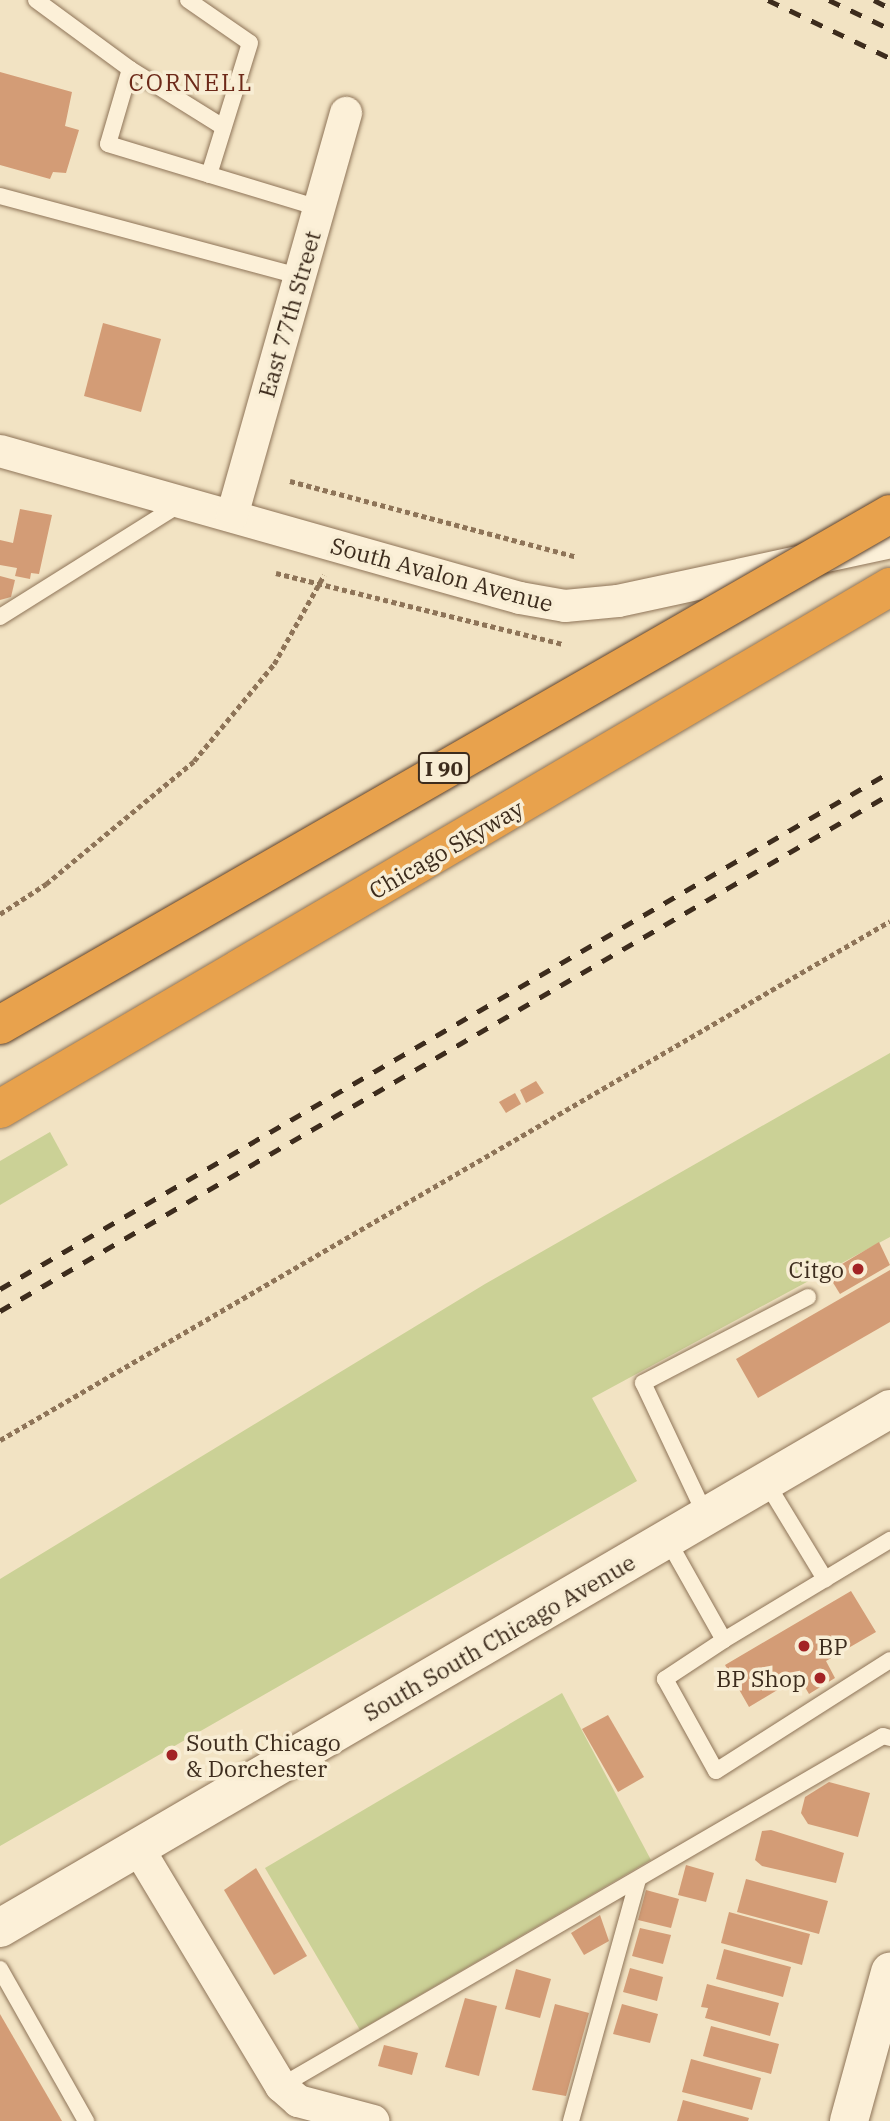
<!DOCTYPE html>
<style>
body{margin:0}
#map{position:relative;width:890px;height:2121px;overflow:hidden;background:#f2e3c3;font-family:"IBM Plex Serif",serif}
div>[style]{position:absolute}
.green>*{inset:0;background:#cbd196}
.building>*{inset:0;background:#d39c76}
.path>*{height:4.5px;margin-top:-2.25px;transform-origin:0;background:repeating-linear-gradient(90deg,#8e7458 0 5px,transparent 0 8.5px)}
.roads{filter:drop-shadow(0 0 2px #8e7458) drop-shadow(0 0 2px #8e7458)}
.lane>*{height:16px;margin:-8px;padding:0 8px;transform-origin:8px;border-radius:8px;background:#fcf0d8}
.street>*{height:32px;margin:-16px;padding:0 16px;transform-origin:16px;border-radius:16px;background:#fcf0d8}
.secondary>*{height:38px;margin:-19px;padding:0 19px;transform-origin:19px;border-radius:19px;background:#fcf0d8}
.highway>*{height:38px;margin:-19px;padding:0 19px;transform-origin:19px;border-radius:19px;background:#e8a24d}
.rail>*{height:5px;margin-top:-2.5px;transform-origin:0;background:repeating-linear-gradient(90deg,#3d2c1d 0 12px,transparent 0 24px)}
.bridges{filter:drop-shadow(0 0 2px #5c422d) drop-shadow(0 0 2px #5c422d)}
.highway-bridge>*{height:38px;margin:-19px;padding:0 19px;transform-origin:19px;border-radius:19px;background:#e8a24d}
.dots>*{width:19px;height:19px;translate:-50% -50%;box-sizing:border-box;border:4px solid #f8edd4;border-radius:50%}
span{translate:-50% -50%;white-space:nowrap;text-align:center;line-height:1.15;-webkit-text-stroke:7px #f8edd4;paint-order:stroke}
.shield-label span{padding:2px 5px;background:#f8edd4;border:2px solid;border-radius:5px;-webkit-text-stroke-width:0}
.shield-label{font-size:21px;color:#3d2c1d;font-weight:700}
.street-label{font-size:23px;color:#3d2c1d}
.poi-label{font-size:23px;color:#3d2c1d}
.right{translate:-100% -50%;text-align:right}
.left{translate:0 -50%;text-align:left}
.neighbourhood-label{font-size:24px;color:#6d2919;letter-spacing:2px}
</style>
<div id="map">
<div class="green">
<i style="clip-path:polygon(890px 1053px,890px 1237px,592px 1398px,637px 1481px,0 1846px,0 1579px,485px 1284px)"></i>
<i style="clip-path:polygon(50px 1132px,68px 1165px,0 1205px,0 1161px)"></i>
<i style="clip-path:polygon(562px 1693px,651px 1860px,360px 2030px,265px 1868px)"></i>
</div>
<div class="building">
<i style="clip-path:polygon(0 72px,72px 92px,65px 126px,79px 130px,66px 173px,53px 172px,50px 179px,0 165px)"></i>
<i style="clip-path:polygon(103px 323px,161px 339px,141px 412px,84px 396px)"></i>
<i style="clip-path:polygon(20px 509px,52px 515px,39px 574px,31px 573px,30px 579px,15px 576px,17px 568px,0 565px,0 540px,13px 543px)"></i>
<i style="clip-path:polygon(0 576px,15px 580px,11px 597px,0 600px)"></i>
<i style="clip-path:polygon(536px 1081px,544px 1093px,526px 1103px,520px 1090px)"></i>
<i style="clip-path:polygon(515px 1093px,521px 1104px,506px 1113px,499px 1102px)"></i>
<i style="clip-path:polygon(879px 1242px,890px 1265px,840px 1294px,827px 1273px)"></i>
<i style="clip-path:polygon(890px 1270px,890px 1322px,758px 1398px,736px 1359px)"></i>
<i style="clip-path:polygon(851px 1591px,876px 1632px,826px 1661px,835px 1678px,809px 1694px,799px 1677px,749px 1707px,725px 1665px)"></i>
<i style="clip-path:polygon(608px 1715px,644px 1777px,618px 1792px,582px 1729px)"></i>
<i style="clip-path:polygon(829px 1782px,870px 1793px,858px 1837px,808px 1824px,801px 1813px,805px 1797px)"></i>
<i style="clip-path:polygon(771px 1830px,844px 1853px,836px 1883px,762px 1866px,755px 1860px,762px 1831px)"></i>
<i style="clip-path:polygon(686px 1865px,714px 1873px,706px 1902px,678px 1895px)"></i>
<i style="clip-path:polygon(256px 1868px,307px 1956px,274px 1975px,224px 1890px)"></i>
<i style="clip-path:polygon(746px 1879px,828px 1901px,819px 1934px,737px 1912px)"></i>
<i style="clip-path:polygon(646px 1890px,679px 1899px,671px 1928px,638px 1920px)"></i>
<i style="clip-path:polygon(729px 1912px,810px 1934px,802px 1965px,721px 1943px)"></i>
<i style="clip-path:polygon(600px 1915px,609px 1941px,584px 1955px,571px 1933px)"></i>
<i style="clip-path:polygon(640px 1928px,671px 1935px,663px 1964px,632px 1956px)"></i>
<i style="clip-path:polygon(724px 1949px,791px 1967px,783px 1997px,716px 1979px)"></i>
<i style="clip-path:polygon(630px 1968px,663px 1977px,657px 2001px,623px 1992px)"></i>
<i style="clip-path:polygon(516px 1969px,551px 1979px,540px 2018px,505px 2009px)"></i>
<i style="clip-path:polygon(707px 1984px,779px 2003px,770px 2036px,705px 2018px,708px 2008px,701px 2007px)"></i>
<i style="clip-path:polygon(465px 1998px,497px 2006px,479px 2076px,445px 2067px)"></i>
<i style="clip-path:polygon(555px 2004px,589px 2013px,566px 2096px,532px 2090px)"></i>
<i style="clip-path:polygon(622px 2004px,658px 2014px,650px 2043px,613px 2034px)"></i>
<i style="clip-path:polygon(0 2014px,62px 2121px,0 2121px)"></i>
<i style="clip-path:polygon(711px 2026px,779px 2044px,771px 2074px,703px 2056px)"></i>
<i style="clip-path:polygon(384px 2045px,418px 2053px,412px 2075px,378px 2066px)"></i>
<i style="clip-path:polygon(691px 2059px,761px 2078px,752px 2110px,682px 2092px)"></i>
<i style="clip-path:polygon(683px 2100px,749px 2118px,748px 2121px,677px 2121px)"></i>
</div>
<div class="path">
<i style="left:290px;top:481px;width:297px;rotate:14.8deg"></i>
<i style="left:276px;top:573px;width:295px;rotate:13.9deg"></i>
<i style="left:0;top:914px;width:55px;rotate:-33.1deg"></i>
<i style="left:46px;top:884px;width:192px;rotate:-39.7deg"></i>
<i style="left:194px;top:761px;width:126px;rotate:-50.5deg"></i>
<i style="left:274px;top:664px;width:102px;rotate:-60.7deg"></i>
<i style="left:0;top:1440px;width:1030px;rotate:-30.25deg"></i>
</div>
<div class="roads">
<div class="lane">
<i style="left:36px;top:0;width:117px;rotate:36.3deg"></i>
<i style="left:130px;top:69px;width:78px;rotate:106.3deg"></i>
<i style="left:108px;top:144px;width:220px;rotate:16.9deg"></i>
<i style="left:188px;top:0;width:75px;rotate:34.7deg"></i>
<i style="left:250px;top:43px;width:138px;rotate:107.3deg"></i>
<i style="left:130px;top:69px;width:110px;rotate:31.9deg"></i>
<i style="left:0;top:196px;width:310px;rotate:15deg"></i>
<i style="left:0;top:617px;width:215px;rotate:-32.1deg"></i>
<i style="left:766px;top:1482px;width:114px;rotate:58.7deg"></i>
<i style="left:706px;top:1516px;width:147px;rotate:-115.3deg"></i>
<i style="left:643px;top:1383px;width:186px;rotate:-27.5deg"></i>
<i style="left:667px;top:1539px;width:116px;rotate:60.6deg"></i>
<i style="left:724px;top:1640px;width:71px;rotate:146.5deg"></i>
<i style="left:665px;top:1679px;width:105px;rotate:61deg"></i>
<i style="left:716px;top:1771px;width:206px;rotate:-32.5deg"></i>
<i style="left:724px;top:1640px;width:194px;rotate:-31.1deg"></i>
<i style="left:0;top:1969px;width:175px;rotate:60.5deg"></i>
<i style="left:281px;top:2086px;width:696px;rotate:-30.17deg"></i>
<i style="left:883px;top:1736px;width:7px;rotate:16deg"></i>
<i style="left:571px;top:2121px;width:250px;rotate:-74.5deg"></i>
</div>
<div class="street">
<i style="left:0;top:451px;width:540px;rotate:15.79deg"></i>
<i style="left:520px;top:598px;width:46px;rotate:10.1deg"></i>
<i style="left:565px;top:606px;width:53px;rotate:-5.4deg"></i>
<i style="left:618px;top:601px;width:278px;rotate:-12.2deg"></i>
<i style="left:232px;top:516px;width:419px;rotate:-74.2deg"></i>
<i style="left:138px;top:1848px;width:278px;rotate:59deg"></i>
<i style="left:281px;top:2086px;width:23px;rotate:41deg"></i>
<i style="left:298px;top:2101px;width:78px;rotate:14.9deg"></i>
</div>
<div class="secondary">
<i style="left:0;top:1928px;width:1030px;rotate:-30.25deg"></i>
<i style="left:849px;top:2121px;width:155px;rotate:-74.6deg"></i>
</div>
<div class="highway">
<i style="left:0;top:1109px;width:1032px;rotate:-30.39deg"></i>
</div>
</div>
<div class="rail">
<i style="left:768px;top:0;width:135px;rotate:25.4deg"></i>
<i style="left:829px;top:0;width:68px;rotate:25.4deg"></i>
<i style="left:874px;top:0;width:18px;rotate:27deg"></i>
<i style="left:0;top:1289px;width:1029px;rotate:-30.15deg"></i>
<i style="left:0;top:1311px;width:1029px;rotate:-30.15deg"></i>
</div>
<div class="bridges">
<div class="highway-bridge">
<i style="left:0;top:1025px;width:1026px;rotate:-29.86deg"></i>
</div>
</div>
<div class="dots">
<i style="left:858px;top:1269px;background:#a32325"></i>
<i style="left:804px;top:1646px;background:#a32325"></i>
<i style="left:820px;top:1678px;background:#a32325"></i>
<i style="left:172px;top:1755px;background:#a32325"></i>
</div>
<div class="shield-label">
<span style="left:444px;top:768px">I 90</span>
</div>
<div class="street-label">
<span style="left:289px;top:314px;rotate:-74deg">East 77th Street</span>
<span style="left:442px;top:574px;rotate:15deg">South Avalon Avenue</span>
<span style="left:446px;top:849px;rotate:-30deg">Chicago Skyway</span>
<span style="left:499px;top:1637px;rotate:-30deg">South South Chicago Avenue</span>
</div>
<div class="poi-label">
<span class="right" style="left:844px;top:1269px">Citgo</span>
<span class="left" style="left:818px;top:1646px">BP</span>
<span class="right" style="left:806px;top:1678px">BP Shop</span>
<span class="left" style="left:186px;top:1755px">South Chicago<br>&amp; Dorchester</span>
</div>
<div class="neighbourhood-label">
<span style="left:191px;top:83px">CORNELL</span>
</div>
</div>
